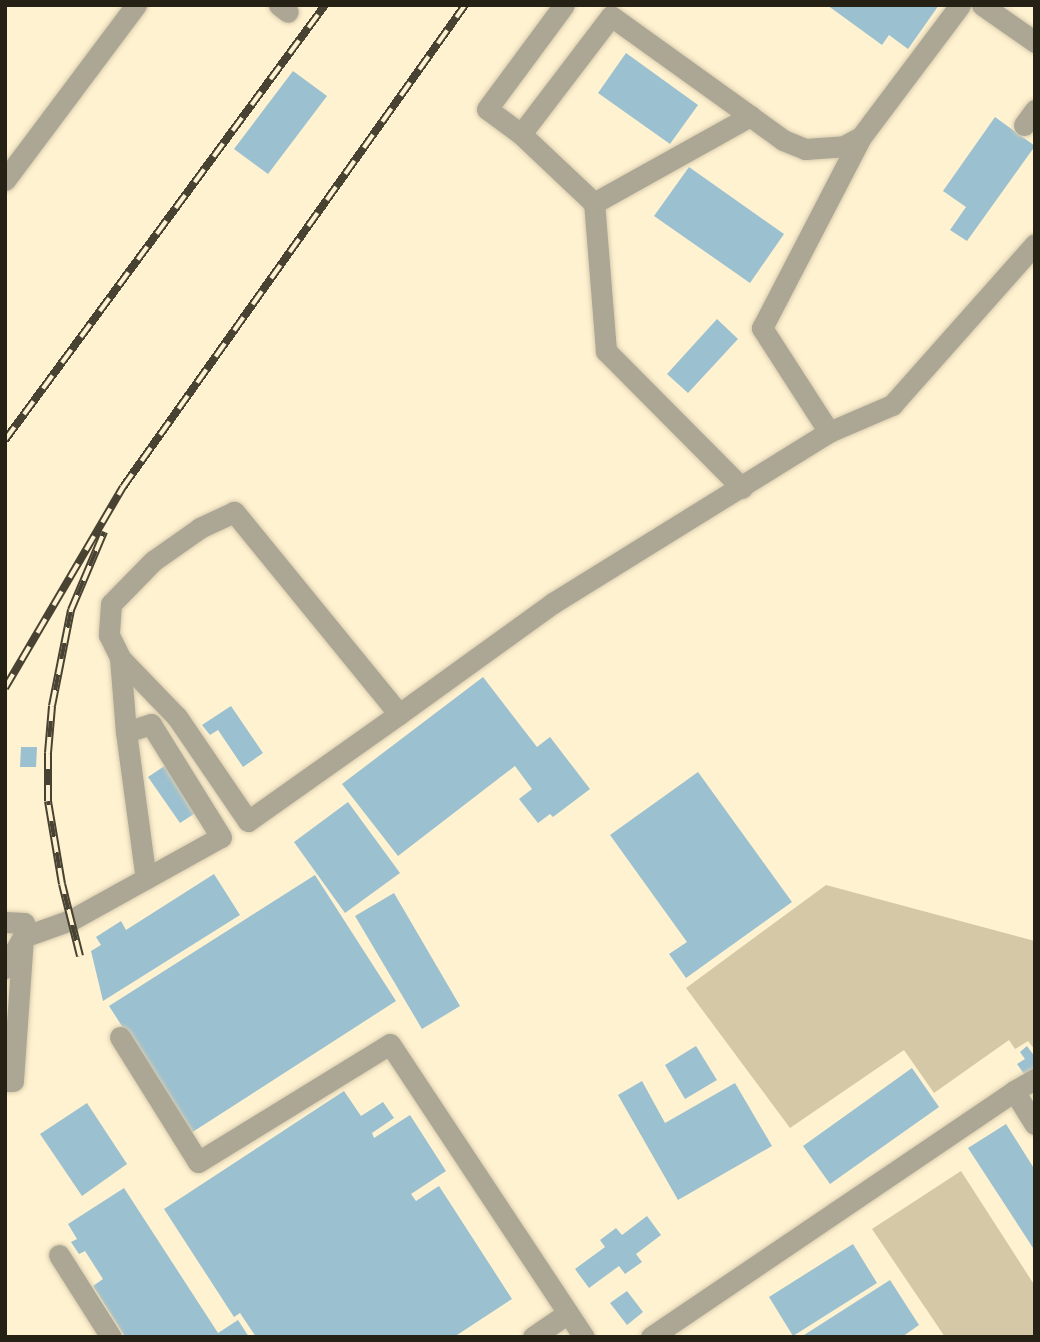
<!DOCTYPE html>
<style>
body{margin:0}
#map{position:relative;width:1040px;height:1342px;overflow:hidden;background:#fff2d0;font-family:Rubik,sans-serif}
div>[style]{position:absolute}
.green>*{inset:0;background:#d5c8a7}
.building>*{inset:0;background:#9bc0d0}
.roads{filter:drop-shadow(0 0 2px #d8ccae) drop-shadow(0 0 2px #d8ccae)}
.minor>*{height:21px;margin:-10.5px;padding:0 10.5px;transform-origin:10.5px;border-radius:10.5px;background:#aca695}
.rail>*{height:8px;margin-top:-4px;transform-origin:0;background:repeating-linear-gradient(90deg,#fff2d0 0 16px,#484232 0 32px);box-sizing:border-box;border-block:2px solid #484232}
span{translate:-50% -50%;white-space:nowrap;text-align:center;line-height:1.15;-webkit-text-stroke:5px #fff2d0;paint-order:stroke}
.frame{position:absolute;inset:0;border:7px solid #262115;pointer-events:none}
</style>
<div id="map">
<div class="green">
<i style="clip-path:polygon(826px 885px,1035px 941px,1035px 1050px,1028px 1041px,1015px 1049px,1009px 1040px,934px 1093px,904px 1050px,790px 1128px,686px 988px)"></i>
<i style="clip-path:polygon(961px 1171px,1035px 1286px,1035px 1337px,945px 1337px,872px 1229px)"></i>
</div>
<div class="building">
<i style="clip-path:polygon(827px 5px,939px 5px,908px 49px,889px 35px,882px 45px)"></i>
<i style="clip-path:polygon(626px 53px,698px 105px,670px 144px,598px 93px)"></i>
<i style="clip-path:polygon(293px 71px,327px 96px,268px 174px,234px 149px)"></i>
<i style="clip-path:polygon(995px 117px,1035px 146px,967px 241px,950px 230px,966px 207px,943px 191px)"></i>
<i style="clip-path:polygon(689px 167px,784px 234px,750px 283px,654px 216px)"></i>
<i style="clip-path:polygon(717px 319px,738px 339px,688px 393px,667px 374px)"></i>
<i style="clip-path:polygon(483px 677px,537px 747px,550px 737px,590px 789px,553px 817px,550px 814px,538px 823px,519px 799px,532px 789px,515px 766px,398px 856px,342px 784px)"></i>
<i style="clip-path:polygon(231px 706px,263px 753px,243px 767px,218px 730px,210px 735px,202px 725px)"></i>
<i style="clip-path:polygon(21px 747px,37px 747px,36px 767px,20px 767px)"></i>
<i style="clip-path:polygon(169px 763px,200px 810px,180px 823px,148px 777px)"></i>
<i style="clip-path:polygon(698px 772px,792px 902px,686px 978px,669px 954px,687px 942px,610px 835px)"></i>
<i style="clip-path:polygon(348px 802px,400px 873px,345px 913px,294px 842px)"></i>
<i style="clip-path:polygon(214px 874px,240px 915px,103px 1001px,91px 951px,101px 945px,96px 937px,121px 921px,126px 930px)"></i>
<i style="clip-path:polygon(315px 875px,396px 1001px,191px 1133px,109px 1006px)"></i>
<i style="clip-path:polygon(394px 893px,460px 1006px,422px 1029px,355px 916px)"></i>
<i style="clip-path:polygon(696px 1046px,717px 1080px,685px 1099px,665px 1065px)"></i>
<i style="clip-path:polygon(1027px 1046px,1035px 1057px,1035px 1073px,1027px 1078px,1017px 1064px,1025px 1059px,1020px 1052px)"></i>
<i style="clip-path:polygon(912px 1068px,939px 1107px,830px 1184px,803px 1146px)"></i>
<i style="clip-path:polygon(642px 1081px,665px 1123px,735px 1083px,772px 1146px,678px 1200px,618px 1095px)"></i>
<i style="clip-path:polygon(344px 1091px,361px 1116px,383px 1102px,394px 1118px,372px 1133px,374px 1138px,410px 1115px,446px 1171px,411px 1194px,416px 1201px,439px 1186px,512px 1299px,454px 1337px,256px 1337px,240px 1313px,234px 1317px,164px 1209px)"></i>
<i style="clip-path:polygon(87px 1103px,127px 1164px,82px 1196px,40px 1134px)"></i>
<i style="clip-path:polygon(1006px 1124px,1035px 1170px,1035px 1251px,968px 1148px)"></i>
<i style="clip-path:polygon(124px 1188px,218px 1333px,238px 1320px,249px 1337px,125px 1337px,93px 1286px,103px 1279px,85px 1251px,79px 1254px,71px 1242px,77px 1239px,68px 1224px)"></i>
<i style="clip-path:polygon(647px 1216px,661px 1235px,636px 1254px,642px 1262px,625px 1274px,619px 1266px,589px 1288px,575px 1269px,605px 1247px,600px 1240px,616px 1228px,622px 1235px)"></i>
<i style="clip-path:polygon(853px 1244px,877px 1283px,793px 1336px,769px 1297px)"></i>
<i style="clip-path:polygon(890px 1280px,919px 1325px,902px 1337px,801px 1337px)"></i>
<i style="clip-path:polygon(627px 1291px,643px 1312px,627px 1325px,610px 1303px)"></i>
</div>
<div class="roads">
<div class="minor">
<i style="left:279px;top:5px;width:11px;rotate:38deg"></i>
<i style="left:982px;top:5px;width:65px;rotate:34.9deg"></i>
<i style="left:1024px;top:125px;width:19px;rotate:-54deg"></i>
<i style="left:521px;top:134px;width:42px;rotate:-143.7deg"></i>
<i style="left:487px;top:109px;width:129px;rotate:-53.5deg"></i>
<i style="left:5px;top:180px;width:219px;rotate:-53.2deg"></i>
<i style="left:594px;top:203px;width:100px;rotate:-136.6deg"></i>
<i style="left:521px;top:134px;width:148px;rotate:-52.7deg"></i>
<i style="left:611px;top:16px;width:171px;rotate:35.7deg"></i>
<i style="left:829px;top:432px;width:124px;rotate:-122.8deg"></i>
<i style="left:762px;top:328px;width:215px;rotate:-62.6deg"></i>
<i style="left:742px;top:488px;width:193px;rotate:-134.8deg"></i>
<i style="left:606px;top:351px;width:148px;rotate:-94.6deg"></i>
<i style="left:594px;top:203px;width:179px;rotate:-29.1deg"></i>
<i style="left:750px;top:116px;width:41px;rotate:36deg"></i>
<i style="left:783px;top:140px;width:24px;rotate:22deg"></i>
<i style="left:805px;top:149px;width:39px;rotate:-4deg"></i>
<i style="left:844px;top:146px;width:19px;rotate:-28deg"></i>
<i style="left:861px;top:137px;width:165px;rotate:-53.1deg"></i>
<i style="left:120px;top:658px;width:74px;rotate:85.4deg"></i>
<i style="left:126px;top:732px;width:148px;rotate:82.3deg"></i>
<i style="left:399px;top:714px;width:261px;rotate:-129.2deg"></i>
<i style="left:234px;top:512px;width:38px;rotate:155deg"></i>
<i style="left:200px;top:528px;width:57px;rotate:144.9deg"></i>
<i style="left:153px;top:561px;width:60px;rotate:134.3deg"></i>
<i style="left:111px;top:604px;width:31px;rotate:94deg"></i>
<i style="left:109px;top:635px;width:25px;rotate:64deg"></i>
<i style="left:120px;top:658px;width:82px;rotate:46deg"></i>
<i style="left:177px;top:717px;width:126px;rotate:55.7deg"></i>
<i style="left:248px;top:821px;width:185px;rotate:-35.3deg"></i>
<i style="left:399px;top:714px;width:190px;rotate:-35.8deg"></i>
<i style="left:553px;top:603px;width:325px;rotate:-31.8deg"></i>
<i style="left:829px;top:432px;width:69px;rotate:-23.2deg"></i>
<i style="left:892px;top:405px;width:215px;rotate:-48.4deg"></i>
<i style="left:5px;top:922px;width:19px;rotate:3deg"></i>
<i style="left:24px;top:923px;width:158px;rotate:94deg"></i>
<i style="left:13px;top:1081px;width:8px;rotate:180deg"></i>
<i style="left:5px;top:968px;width:36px;rotate:-60deg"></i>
<i style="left:23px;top:937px;width:51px;rotate:-19.5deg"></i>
<i style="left:71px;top:920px;width:171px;rotate:-29deg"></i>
<i style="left:221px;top:837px;width:133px;rotate:-121.8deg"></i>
<i style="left:151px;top:724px;width:26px;rotate:162deg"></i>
<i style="left:120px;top:1037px;width:147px;rotate:58deg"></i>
<i style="left:198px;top:1162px;width:225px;rotate:-31.6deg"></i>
<i style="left:390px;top:1044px;width:351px;rotate:56.5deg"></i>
<i style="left:1014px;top:1091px;width:24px;rotate:-30deg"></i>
<i style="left:59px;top:1255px;width:97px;rotate:57.6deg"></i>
<i style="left:533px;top:1337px;width:42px;rotate:-34.4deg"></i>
<i style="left:651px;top:1337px;width:439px;rotate:-34.1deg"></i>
<i style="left:1014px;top:1091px;width:39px;rotate:58deg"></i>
</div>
</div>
<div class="rail">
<i style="left:5px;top:440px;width:540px;rotate:-53.66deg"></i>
<i style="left:5px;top:688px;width:233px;rotate:-59.6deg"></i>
<i style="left:123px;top:487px;width:591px;rotate:-54.64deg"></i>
<i style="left:80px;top:956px;width:74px;rotate:-104deg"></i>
<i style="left:62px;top:884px;width:84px;rotate:-99.6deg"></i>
<i style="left:48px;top:801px;width:48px;rotate:-90deg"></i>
<i style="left:48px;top:753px;width:47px;rotate:-85.1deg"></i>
<i style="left:52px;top:706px;width:98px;rotate:-78.8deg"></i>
<i style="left:71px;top:610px;width:85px;rotate:-67.1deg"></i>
</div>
<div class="frame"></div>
</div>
